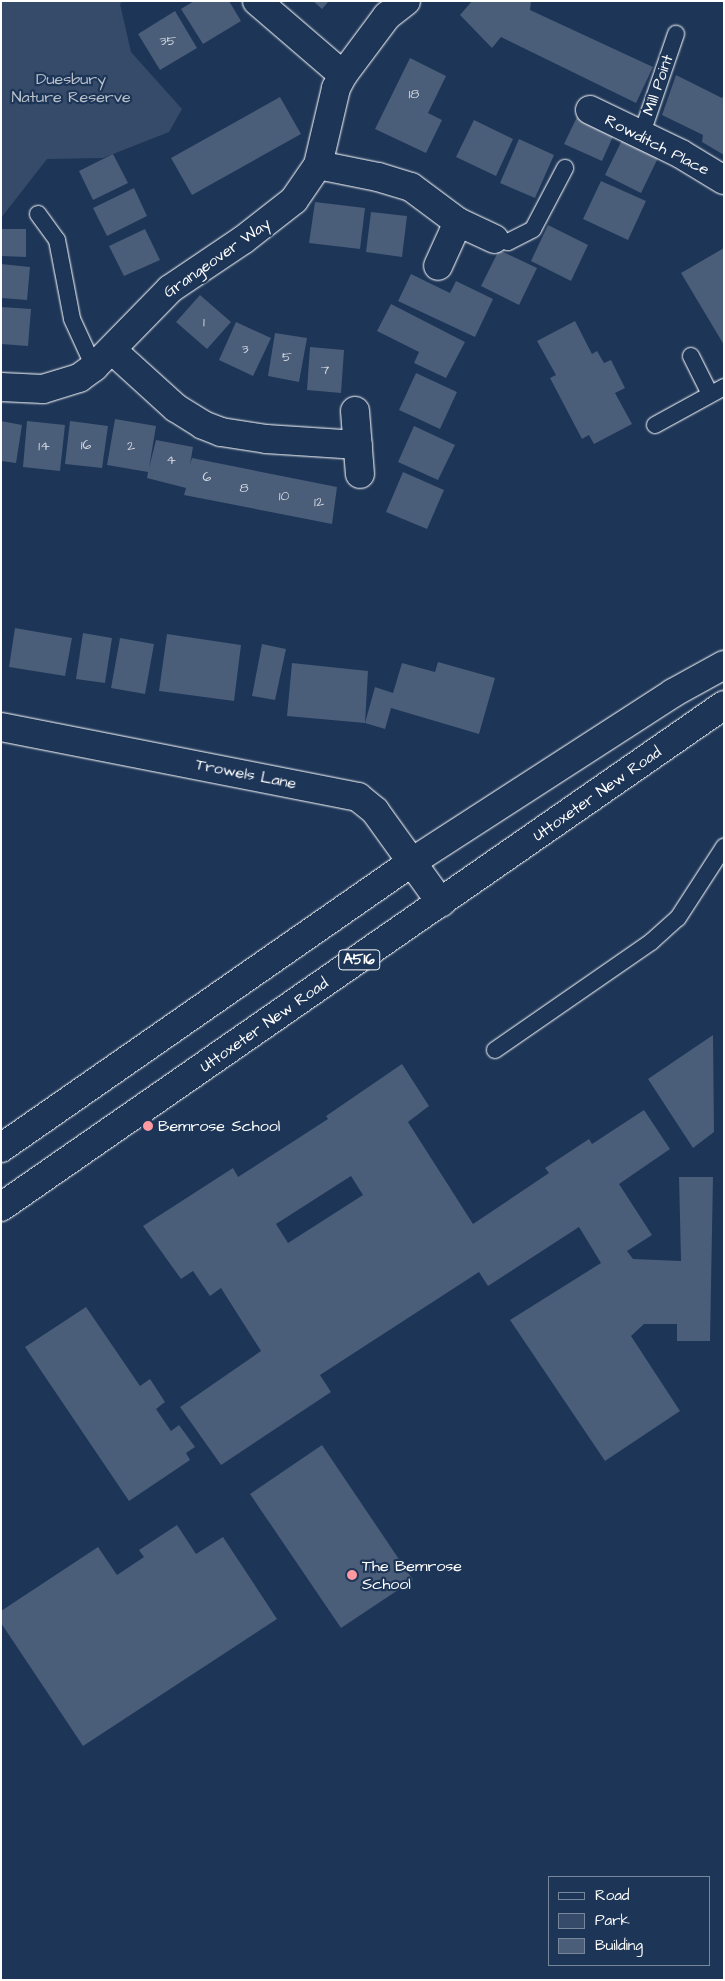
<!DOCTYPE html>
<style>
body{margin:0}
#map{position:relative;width:725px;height:1981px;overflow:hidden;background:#1d3557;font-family:"Architects Daughter",sans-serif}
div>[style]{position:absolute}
.green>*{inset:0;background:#364b69}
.building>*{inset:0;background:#4a5d79}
.roads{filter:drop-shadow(0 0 1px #fff) drop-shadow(0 0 1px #fff)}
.service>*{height:16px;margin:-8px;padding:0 8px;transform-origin:8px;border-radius:8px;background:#1d3557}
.minor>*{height:28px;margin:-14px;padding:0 14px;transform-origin:14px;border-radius:14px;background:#1d3557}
.primary>*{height:28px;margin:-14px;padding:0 14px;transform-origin:14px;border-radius:14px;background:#1d3557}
.dots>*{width:14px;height:14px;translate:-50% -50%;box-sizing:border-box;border:2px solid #1d3557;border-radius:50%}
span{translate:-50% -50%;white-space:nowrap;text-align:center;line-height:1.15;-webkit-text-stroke:4.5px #1d3557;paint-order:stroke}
.number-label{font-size:14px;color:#d2d6de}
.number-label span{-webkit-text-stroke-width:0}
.shield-label span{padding:1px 4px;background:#1d3557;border:1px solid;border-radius:4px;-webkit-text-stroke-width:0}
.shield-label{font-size:15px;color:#fff;font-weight:700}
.park-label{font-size:16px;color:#b9c0ca}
.street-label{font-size:16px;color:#fff}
.poi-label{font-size:16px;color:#fff}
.left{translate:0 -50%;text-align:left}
.frame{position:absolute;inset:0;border:2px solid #fff;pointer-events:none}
.legend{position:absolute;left:548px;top:1876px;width:162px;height:90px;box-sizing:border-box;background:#1d3557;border:1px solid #77869a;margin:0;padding:6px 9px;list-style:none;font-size:15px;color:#fff}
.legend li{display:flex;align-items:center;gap:10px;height:25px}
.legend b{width:25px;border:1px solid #77869a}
</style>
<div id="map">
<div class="green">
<i style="clip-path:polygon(1px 1px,123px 1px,120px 4px,131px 52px,182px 109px,169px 132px,103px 158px,47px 159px,1px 218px)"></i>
</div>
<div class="building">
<i style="clip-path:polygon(194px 1px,229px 1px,241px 21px,203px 44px,181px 9px)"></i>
<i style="clip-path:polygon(313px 1px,329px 1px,322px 9px)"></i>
<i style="clip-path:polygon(472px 1px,531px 1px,530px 10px,653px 67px,636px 103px,501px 37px,492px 48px,460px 15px)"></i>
<i style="clip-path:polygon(175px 11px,197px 48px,160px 70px,138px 34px)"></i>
<i style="clip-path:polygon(410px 58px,446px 76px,428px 113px,442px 120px,426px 153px,375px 129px)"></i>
<i style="clip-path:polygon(676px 75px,722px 98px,724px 95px,724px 155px,702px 142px,703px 135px,662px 115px)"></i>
<i style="clip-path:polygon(280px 97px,301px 134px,192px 195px,171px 158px)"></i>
<i style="clip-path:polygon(578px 115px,615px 132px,602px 161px,564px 144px)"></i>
<i style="clip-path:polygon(474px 120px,513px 139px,496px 176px,456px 157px)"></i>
<i style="clip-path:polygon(519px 139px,554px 155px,535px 198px,500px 183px)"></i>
<i style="clip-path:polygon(622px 140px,658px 158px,641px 193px,605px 175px)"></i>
<i style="clip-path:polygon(113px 154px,128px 183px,93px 200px,79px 171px)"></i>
<i style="clip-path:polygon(601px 181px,646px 201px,628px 240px,583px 219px)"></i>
<i style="clip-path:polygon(134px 188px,147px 216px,107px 236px,93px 208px)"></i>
<i style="clip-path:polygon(315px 202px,365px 208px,360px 249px,309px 243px)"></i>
<i style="clip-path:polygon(371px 212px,407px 216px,402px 257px,366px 252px)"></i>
<i style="clip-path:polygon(548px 225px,588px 245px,571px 281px,531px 261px)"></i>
<i style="clip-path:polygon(1px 229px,26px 229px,26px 257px,1px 256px)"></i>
<i style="clip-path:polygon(145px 229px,160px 260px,124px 276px,109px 246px)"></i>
<i style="clip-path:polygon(724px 248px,724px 345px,681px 273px)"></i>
<i style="clip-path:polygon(499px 250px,537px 268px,519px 305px,481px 286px)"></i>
<i style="clip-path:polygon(1px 264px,30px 267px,27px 300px,1px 298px)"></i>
<i style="clip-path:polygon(411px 274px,450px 293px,456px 281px,493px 299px,475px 337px,398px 301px)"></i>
<i style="clip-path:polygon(200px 295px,231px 322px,207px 349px,176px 322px)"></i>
<i style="clip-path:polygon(391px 304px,465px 342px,446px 378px,414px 363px,419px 352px,377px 331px)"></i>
<i style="clip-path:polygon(1px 307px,31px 309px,28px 346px,1px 344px)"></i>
<i style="clip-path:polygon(575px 321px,592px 354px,597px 351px,604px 363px,611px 360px,625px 388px,615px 393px,632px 424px,594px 444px,589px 435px,582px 439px,550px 378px,556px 375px,537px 341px)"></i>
<i style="clip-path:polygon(236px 322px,271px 338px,253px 376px,219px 360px)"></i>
<i style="clip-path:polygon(275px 333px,307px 338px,299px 382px,268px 376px)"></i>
<i style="clip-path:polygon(310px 347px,344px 350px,341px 393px,307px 390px)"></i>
<i style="clip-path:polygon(416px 373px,457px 392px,440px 429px,399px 410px)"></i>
<i style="clip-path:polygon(115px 419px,156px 426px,149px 468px,156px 440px,193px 447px,190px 465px,192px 458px,337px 487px,332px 524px,184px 495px,186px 488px,147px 478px,148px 472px,107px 465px)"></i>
<i style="clip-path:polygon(1px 421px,22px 425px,16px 463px,1px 461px)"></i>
<i style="clip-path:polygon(27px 421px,65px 425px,60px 471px,23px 467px)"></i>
<i style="clip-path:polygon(70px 421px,108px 426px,102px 468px,65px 464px)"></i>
<i style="clip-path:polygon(414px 426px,455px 445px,438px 480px,398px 462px)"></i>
<i style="clip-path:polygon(403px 472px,444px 490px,427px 529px,386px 512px)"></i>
<i style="clip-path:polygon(15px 628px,72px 638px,65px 676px,9px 667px)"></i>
<i style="clip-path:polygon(83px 633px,112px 638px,105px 683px,76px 679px)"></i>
<i style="clip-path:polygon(167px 634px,241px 645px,234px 701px,159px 691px)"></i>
<i style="clip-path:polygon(120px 638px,154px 644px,145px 694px,111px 688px)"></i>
<i style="clip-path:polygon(262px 644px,286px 649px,275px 700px,252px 696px)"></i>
<i style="clip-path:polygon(438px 662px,495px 678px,479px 734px,391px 708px,385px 729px,365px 723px,375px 687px,393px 693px,402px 663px,435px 672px)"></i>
<i style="clip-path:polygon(292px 663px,368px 671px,365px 723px,287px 716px)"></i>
<i style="clip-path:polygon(713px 1035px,714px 1132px,693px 1148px,648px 1079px)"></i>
<i style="clip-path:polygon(evenodd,402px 1064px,429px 1106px,408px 1122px,473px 1224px,549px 1173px,545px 1168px,589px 1139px,592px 1144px,644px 1110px,670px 1149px,619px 1184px,652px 1235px,627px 1251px,633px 1259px,681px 1261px,679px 1177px,713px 1177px,710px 1341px,677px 1341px,677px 1324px,644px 1324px,631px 1336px,680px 1411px,605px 1461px,510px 1320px,601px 1263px,579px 1227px,488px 1286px,479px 1272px,320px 1375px,331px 1392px,221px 1465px,180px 1407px,261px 1351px,221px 1288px,210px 1296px,193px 1271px,181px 1279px,143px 1226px,233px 1168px,238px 1177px,328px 1119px,326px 1116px,402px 1064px,351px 1176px,363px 1195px,288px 1243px,276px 1224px,351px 1176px)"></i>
<i style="clip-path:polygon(86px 1307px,140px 1386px,150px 1379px,165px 1402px,156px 1409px,171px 1431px,179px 1425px,195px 1447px,186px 1453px,190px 1460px,129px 1501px,25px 1347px)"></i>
<i style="clip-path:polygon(322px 1445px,413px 1580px,341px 1628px,250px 1494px)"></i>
<i style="clip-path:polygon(177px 1525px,196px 1554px,223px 1537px,277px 1619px,83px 1746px,1px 1623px,1px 1611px,98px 1547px,117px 1575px,144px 1557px,139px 1550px)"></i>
</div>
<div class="roads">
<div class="service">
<i style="left:641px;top:136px;width:108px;rotate:-71.1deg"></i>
<i style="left:38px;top:214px;width:32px;rotate:54deg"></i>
<i style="left:57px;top:240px;width:80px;rotate:79.2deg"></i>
<i style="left:72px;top:319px;width:53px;rotate:65.4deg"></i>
<i style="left:494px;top:239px;width:14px;rotate:12deg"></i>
<i style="left:508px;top:242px;width:28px;rotate:-27deg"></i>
<i style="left:533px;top:229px;width:69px;rotate:-62.3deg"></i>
<i style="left:691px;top:356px;width:42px;rotate:63.4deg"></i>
<i style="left:655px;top:425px;width:79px;rotate:-28.8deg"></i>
<i style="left:495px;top:1050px;width:190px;rotate:-34.7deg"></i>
<i style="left:651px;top:942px;width:36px;rotate:-42deg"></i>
<i style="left:678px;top:918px;width:85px;rotate:-57.1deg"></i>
</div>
<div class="minor">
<i style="left:257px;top:1px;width:113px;rotate:40.7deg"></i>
<i style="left:590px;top:110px;width:101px;rotate:25.8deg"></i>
<i style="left:681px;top:154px;width:50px;rotate:31.2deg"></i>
<i style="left:318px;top:165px;width:61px;rotate:11.3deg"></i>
<i style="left:378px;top:177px;width:34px;rotate:17deg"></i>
<i style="left:411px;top:187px;width:59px;rotate:36.7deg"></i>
<i style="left:458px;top:222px;width:48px;rotate:114.4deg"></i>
<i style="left:458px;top:222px;width:40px;rotate:25deg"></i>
<i style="left:112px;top:350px;width:86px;rotate:42.2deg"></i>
<i style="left:176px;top:408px;width:32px;rotate:32deg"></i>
<i style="left:203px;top:425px;width:19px;rotate:21deg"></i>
<i style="left:221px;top:432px;width:46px;rotate:8.8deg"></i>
<i style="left:266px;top:439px;width:92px;rotate:3.7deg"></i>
<i style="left:1px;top:387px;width:42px;rotate:2.7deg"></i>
<i style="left:43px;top:389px;width:38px;rotate:-17deg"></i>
<i style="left:79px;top:378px;width:19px;rotate:-36deg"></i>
<i style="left:94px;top:367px;width:109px;rotate:-45.7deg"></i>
<i style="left:170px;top:289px;width:88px;rotate:-33.9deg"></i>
<i style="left:243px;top:240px;width:65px;rotate:-38.1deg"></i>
<i style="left:294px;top:200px;width:42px;rotate:-55.6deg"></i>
<i style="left:318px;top:165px;width:79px;rotate:-76.8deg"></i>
<i style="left:336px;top:88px;width:15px;rotate:-62deg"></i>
<i style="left:343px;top:75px;width:74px;rotate:-53.3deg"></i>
<i style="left:387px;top:16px;width:24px;rotate:-38deg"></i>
<i style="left:355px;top:411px;width:63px;rotate:85.5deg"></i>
<i style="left:1px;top:727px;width:364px;rotate:11.1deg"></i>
<i style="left:358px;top:797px;width:22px;rotate:39deg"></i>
<i style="left:375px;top:811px;width:113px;rotate:54.3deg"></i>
</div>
<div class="primary">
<i style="left:1px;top:1148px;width:501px;rotate:-34.83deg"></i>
<i style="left:412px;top:862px;width:311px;rotate:-32.9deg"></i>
<i style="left:673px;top:693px;width:58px;rotate:-28.8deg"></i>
<i style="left:1px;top:1207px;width:880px;rotate:-34.77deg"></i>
</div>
</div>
<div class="dots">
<i style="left:148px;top:1126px;background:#ff9aa2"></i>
<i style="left:352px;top:1575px;background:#ff9aa2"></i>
</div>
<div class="number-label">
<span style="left:168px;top:41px">35</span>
<span style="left:414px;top:94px">18</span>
<span style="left:204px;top:322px">1</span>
<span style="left:245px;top:349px">3</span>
<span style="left:287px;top:357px">5</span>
<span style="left:325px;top:370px">7</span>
<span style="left:86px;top:445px">16</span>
<span style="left:44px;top:446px">14</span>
<span style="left:131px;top:446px">2</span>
<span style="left:171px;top:460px">4</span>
<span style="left:207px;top:477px">6</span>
<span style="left:244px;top:488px">8</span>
<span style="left:284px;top:496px">10</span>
<span style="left:319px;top:502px">12</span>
</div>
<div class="shield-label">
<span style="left:359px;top:960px">A516</span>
</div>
<div class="park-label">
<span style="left:71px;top:88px">Duesbury<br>Nature Reserve</span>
</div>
<div class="street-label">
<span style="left:658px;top:85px;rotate:-71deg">Mill Point</span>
<span style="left:657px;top:145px;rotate:27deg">Rowditch Place</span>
<span style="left:217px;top:258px;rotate:-35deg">Grangeover Way</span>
<span style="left:246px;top:774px;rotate:11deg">Trowels Lane</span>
<span style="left:597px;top:794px;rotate:-35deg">Uttoxeter New Road</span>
<span style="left:264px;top:1025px;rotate:-35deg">Uttoxeter New Road</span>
</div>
<div class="poi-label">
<span class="left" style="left:158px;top:1126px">Bemrose School</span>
<span class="left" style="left:362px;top:1575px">The Bemrose<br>School</span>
</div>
<div class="frame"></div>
<ul class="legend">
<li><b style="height:6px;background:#1d3557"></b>Road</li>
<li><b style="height:14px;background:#364b69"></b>Park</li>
<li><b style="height:14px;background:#4a5d79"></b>Building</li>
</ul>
</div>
